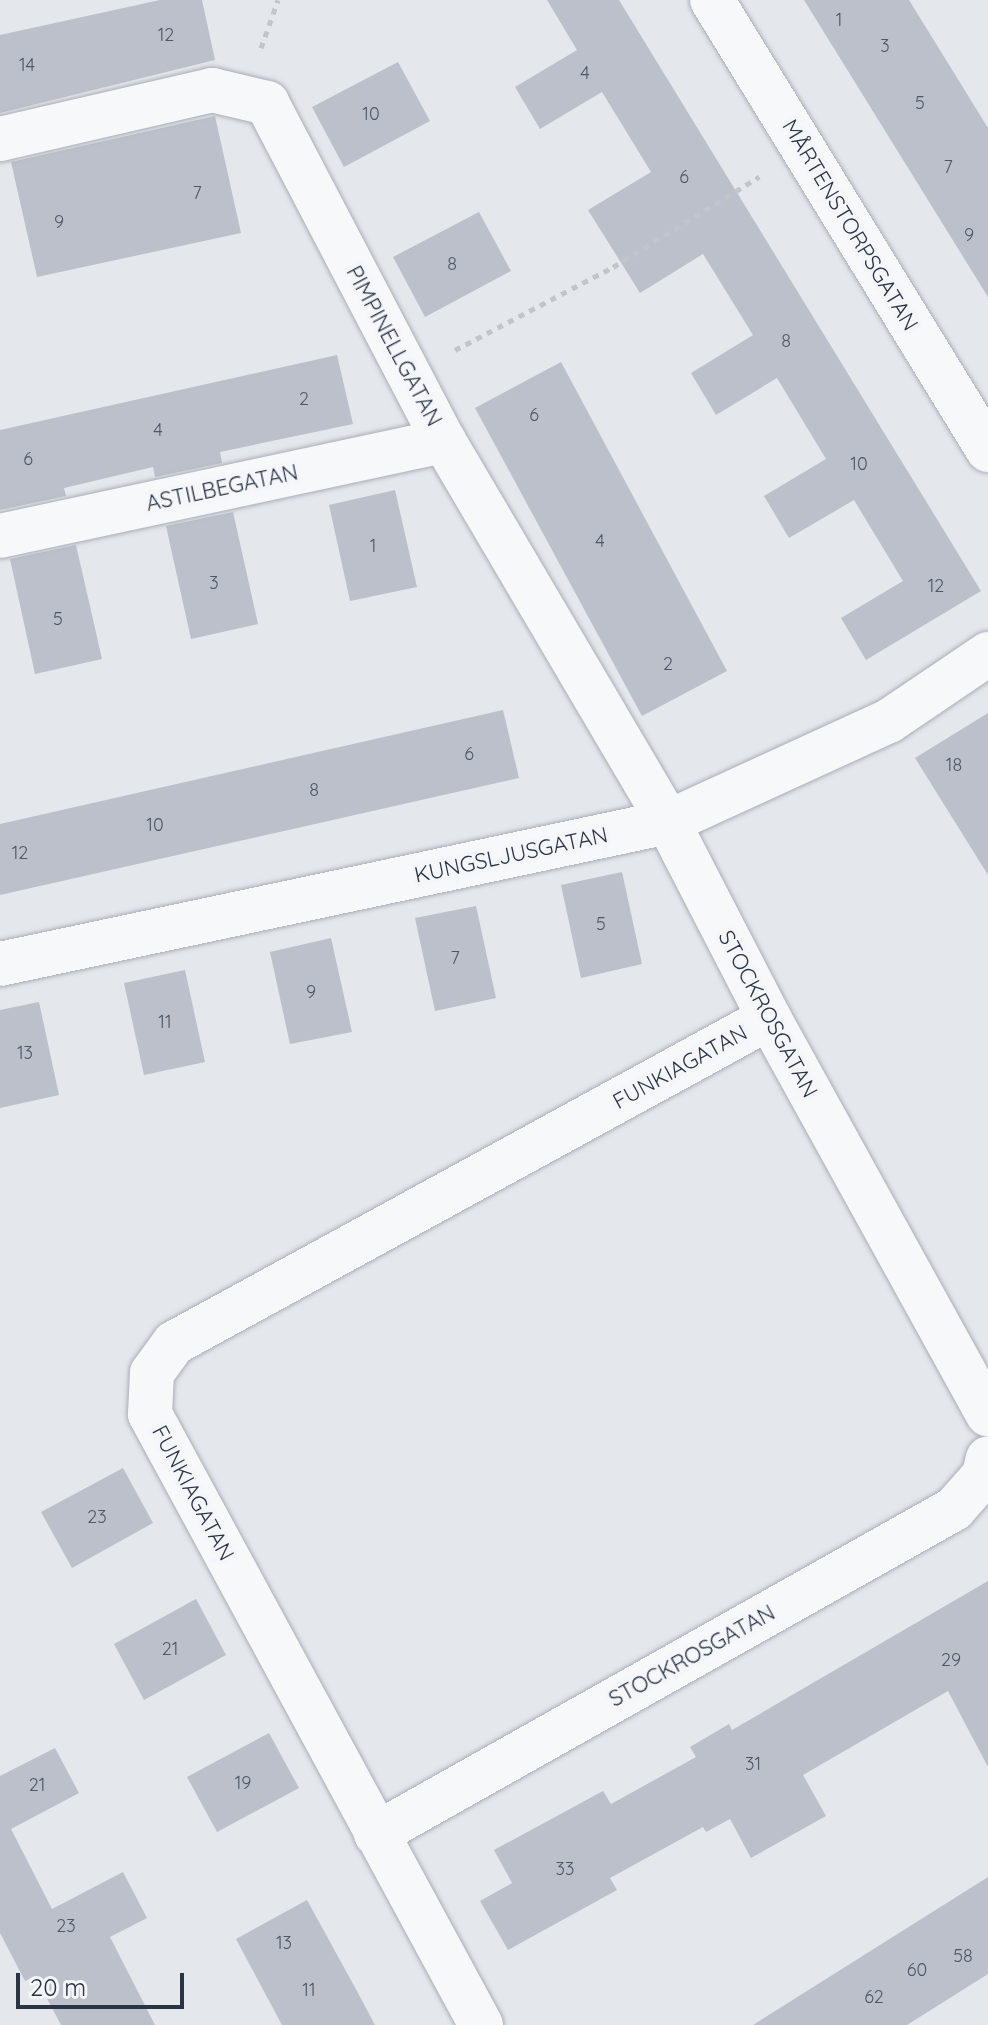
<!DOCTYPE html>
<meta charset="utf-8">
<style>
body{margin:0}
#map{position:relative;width:988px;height:2025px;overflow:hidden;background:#e4e7ec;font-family:Quicksand,sans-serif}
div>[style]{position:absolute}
.building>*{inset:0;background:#bbc0ca}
.path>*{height:5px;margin-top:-2.5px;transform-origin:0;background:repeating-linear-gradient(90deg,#c2c5cb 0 6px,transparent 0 12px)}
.roads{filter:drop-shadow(0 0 2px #a9aeb7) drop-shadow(0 0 2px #a9aeb7)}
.minor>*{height:44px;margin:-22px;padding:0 22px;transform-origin:22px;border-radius:22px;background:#f7f8fa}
span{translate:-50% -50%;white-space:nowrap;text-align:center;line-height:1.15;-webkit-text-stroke:8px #f4f6f9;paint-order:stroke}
.number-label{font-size:18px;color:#4f5766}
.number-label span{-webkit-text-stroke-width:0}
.street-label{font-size:22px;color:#2b3445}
.scale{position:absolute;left:16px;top:1973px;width:168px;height:36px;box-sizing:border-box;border:4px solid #2b3445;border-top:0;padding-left:10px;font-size:24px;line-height:28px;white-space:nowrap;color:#2b3445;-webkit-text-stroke:6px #f4f6f9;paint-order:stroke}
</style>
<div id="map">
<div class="building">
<i style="clip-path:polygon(160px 0,202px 0,215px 60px,0 113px,0 35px)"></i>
<i style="clip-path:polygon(547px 0,619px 0,981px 591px,866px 660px,841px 618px,903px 581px,854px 500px,789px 538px,764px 496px,826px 459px,777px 378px,716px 415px,691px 373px,753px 335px,703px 254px,640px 293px,588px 210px,651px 172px,602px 92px,540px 129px,515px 87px,577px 50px)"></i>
<i style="clip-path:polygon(804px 0,909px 0,988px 128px,988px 297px)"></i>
<i style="clip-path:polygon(398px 62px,430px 121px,344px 167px,312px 107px)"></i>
<i style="clip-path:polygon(215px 116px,241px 233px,37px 277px,11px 162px)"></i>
<i style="clip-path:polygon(479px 212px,511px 271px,425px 317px,393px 257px)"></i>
<i style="clip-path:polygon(337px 355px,353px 424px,220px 452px,222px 463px,155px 477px,153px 467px,64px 488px,66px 496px,0 510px,0 430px)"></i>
<i style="clip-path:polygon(561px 362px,727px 671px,642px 716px,475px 408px)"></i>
<i style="clip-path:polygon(395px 490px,417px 587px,350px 601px,329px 505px)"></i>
<i style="clip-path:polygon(233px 512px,258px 624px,191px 639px,166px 526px)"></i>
<i style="clip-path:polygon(76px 545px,102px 659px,35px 674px,10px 559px)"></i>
<i style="clip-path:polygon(503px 710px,519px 778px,0 895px,0 824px)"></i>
<i style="clip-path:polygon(988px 713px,988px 875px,915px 758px)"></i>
<i style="clip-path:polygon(622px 872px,642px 964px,581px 978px,561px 885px)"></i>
<i style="clip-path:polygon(476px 906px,496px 998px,435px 1011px,415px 918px)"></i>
<i style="clip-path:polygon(331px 938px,352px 1032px,290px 1044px,270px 952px)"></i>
<i style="clip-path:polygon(185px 970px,205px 1062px,144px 1075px,124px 983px)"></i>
<i style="clip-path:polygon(39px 1002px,59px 1095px,0 1108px,0 1010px)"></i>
<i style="clip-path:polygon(123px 1468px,153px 1523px,72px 1568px,41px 1512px)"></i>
<i style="clip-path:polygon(988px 1581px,988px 1767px,948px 1691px,803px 1775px,826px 1816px,751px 1858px,730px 1819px,706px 1832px,703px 1827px,610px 1878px,617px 1890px,508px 1950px,480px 1901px,512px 1883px,494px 1850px,603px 1791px,611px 1804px,696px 1757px,690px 1747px,729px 1724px,732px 1730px)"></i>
<i style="clip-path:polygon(196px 1599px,226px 1655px,144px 1700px,114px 1644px)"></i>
<i style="clip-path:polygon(269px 1733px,299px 1788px,217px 1832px,187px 1777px)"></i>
<i style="clip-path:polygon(55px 1748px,79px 1793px,11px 1829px,52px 1909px,123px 1872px,147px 1918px,110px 1937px,155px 2025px,61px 2025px,35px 1976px,25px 1981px,0 1933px,0 1776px)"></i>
<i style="clip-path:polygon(988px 1877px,988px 1974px,907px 2025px,753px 2025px)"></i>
<i style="clip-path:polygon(307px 1900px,358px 1993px,375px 2025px,282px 2025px,236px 1939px)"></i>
</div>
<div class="path">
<i style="left:261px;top:48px;width:51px;rotate:-70.5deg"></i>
<i style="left:455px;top:350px;width:178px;rotate:-27.7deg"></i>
<i style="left:613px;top:267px;width:172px;rotate:-31.7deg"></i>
</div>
<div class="roads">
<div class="minor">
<i style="left:712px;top:0;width:528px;rotate:58.48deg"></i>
<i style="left:0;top:139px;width:218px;rotate:-13deg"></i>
<i style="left:212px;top:90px;width:57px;rotate:13.3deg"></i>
<i style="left:267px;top:103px;width:382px;rotate:62.4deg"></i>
<i style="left:444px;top:441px;width:442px;rotate:59.5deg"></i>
<i style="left:668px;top:822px;width:220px;rotate:62.7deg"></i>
<i style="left:769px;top:1018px;width:453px;rotate:61.1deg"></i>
<i style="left:0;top:536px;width:454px;rotate:-12.1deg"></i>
<i style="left:0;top:964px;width:683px;rotate:-12deg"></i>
<i style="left:668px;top:822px;width:243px;rotate:-24.6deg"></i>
<i style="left:889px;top:721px;width:120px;rotate:-34.1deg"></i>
<i style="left:376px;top:1834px;width:663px;rotate:-29.35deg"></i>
<i style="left:954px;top:1509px;width:45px;rotate:-48.6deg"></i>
<i style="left:984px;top:1475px;width:17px;rotate:-77deg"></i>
<i style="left:481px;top:2025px;width:695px;rotate:-118.45deg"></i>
<i style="left:150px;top:1414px;width:41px;rotate:-87.2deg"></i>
<i style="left:152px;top:1373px;width:37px;rotate:-54deg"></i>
<i style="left:174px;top:1343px;width:678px;rotate:-28.64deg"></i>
</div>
</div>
<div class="number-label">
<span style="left:839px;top:20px">1</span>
<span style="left:166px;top:35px">12</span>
<span style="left:885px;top:46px">3</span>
<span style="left:27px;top:65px">14</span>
<span style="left:585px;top:73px">4</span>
<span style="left:920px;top:103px">5</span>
<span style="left:371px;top:114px">10</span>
<span style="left:948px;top:167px">7</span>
<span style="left:684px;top:177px">6</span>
<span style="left:197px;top:193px">7</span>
<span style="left:59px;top:222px">9</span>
<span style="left:969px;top:235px">9</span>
<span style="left:452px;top:264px">8</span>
<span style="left:786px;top:341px">8</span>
<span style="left:304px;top:399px">2</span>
<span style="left:534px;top:415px">6</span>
<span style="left:158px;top:430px">4</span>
<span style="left:28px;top:459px">6</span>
<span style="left:859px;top:464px">10</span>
<span style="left:600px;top:541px">4</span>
<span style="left:373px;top:546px">1</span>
<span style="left:214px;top:583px">3</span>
<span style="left:936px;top:586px">12</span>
<span style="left:58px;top:619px">5</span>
<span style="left:668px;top:664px">2</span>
<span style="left:469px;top:754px">6</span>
<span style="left:954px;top:765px">18</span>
<span style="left:314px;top:790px">8</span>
<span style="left:155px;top:825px">10</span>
<span style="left:20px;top:853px">12</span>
<span style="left:601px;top:924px">5</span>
<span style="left:455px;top:958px">7</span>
<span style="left:311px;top:992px">9</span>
<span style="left:165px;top:1022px">11</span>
<span style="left:25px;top:1053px">13</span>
<span style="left:97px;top:1517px">23</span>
<span style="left:170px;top:1649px">21</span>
<span style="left:951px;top:1660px">29</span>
<span style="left:753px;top:1764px">31</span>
<span style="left:243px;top:1783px">19</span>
<span style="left:37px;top:1785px">21</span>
<span style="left:565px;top:1869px">33</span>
<span style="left:66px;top:1926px">23</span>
<span style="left:284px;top:1943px">13</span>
<span style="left:963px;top:1956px">58</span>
<span style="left:917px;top:1970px">60</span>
<span style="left:309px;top:1990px">11</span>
<span style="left:874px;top:1997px">62</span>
</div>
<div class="street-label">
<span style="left:850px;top:225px;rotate:59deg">MÅRTENSTORPSGATAN</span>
<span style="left:394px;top:346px;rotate:62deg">PIMPINELLGATAN</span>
<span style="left:222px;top:488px;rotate:-12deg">ASTILBEGATAN</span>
<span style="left:511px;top:855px;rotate:-12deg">KUNGSLJUSGATAN</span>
<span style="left:768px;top:1014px;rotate:62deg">STOCKROSGATAN</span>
<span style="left:680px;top:1067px;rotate:-29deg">FUNKIAGATAN</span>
<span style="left:193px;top:1493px;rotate:62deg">FUNKIAGATAN</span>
<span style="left:692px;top:1656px;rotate:-29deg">STOCKROSGATAN</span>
</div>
<div class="scale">20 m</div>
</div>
